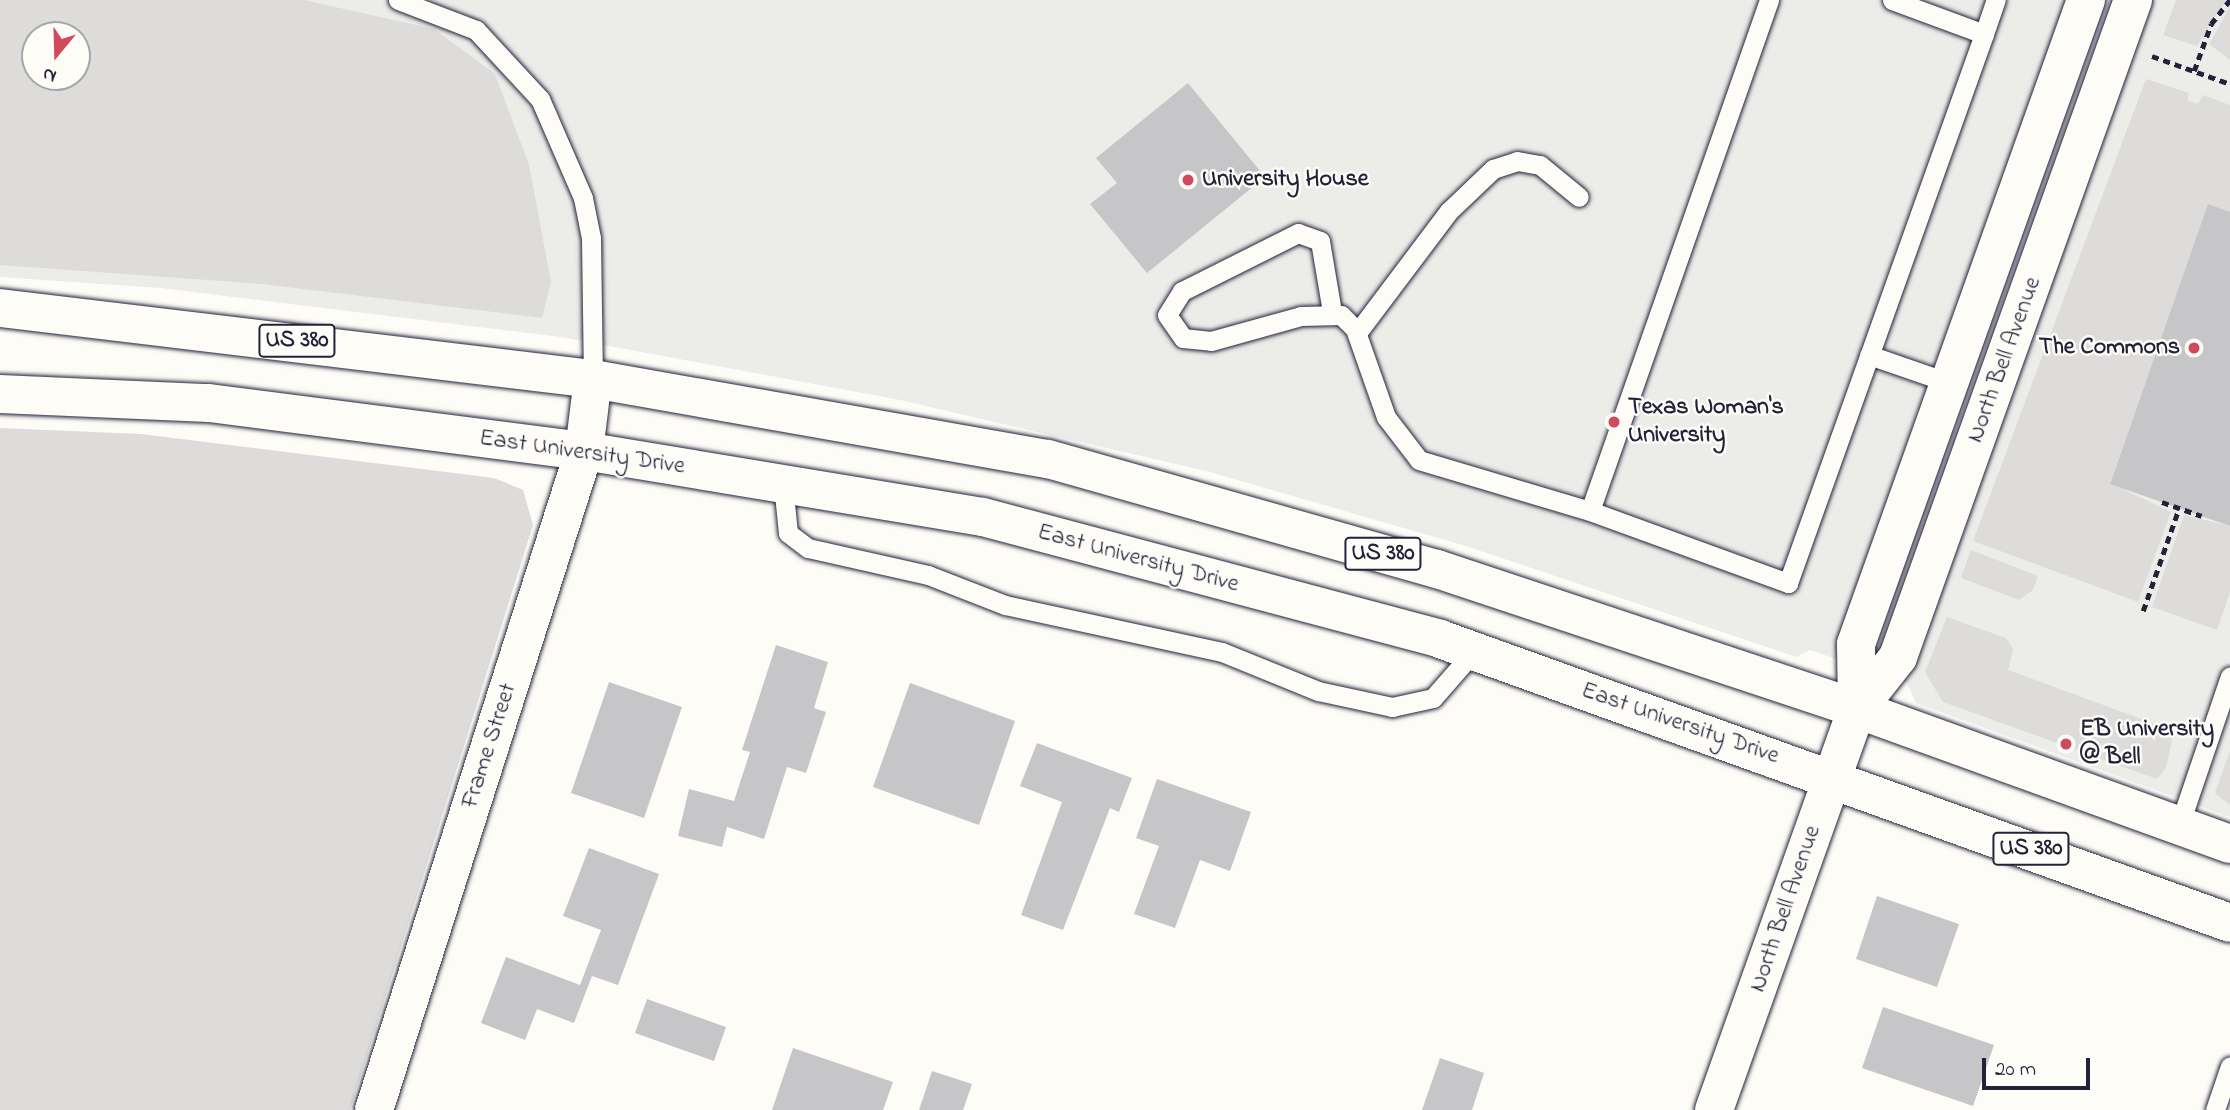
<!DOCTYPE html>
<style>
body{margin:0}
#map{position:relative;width:2230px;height:1110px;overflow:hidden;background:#fdfcf7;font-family:"Indie Flower",sans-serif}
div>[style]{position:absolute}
.built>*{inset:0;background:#ecece9}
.green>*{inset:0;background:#dddcdb}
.building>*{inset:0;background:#c6c6c8}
.path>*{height:4.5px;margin-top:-2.25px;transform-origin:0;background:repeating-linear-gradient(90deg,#22223b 0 7px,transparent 0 12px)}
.roads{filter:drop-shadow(0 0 2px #22223b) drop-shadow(0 0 2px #22223b)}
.lane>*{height:19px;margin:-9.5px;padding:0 9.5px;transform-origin:9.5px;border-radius:9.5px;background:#fdfcf7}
.street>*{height:38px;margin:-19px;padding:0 19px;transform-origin:19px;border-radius:19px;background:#fdfcf7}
.secondary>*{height:38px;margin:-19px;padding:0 19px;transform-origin:19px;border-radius:19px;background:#fdfcf7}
.primary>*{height:38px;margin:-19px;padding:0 19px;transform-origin:19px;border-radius:19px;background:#fdfcf7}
.dots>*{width:19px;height:19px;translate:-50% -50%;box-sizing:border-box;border:4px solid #fdfcf7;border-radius:50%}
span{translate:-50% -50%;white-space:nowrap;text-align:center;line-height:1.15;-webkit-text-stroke:5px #fdfcf7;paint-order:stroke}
.shield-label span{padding:2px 5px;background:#fdfcf7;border:2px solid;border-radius:5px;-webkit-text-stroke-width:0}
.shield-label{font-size:23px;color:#22223b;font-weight:700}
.poi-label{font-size:24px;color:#22223b;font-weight:700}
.left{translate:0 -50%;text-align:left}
.right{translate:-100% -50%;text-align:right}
.street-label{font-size:24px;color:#22223b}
.north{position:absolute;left:21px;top:21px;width:70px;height:70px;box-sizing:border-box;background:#fdfcf7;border:2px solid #a5a5ac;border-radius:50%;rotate:199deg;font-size:19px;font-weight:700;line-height:28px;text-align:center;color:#22223b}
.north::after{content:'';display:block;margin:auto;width:24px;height:32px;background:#d1495b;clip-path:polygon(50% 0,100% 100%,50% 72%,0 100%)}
.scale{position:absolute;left:1982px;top:1058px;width:108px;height:32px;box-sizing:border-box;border:4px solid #22223b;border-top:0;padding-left:9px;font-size:21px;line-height:24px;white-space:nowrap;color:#22223b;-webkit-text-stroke:5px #fdfcf7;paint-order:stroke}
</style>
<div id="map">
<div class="built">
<i style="clip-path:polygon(evenodd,0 0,2230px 0,2230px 817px,1916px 703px,1907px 683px,1810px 650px,1796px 657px,1466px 546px,1206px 471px,900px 400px,561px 337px,161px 288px,0 277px,0 0,35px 35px,77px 35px,77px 77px,35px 77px,35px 35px)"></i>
</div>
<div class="green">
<i style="clip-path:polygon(evenodd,0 0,304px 0,434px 29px,495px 74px,529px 165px,551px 282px,542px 318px,262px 284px,0 265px,0 0,35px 35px,77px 35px,77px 77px,35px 77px,35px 35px)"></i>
<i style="clip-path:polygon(2176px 0,2226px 0,2197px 46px,2163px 35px)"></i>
<i style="clip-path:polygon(2230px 7px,2230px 60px,2209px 44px)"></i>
<i style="clip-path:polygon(2146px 79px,2189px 93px,2187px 100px,2198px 104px,2203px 95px,2230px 105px,2230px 212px,2208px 205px,2110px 483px,2171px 512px,2138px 602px,1973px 541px)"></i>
<i style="clip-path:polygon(0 428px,141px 434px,494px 478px,523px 490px,533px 525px,350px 1110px,0 1110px)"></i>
<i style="clip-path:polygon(2184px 515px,2230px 526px,2230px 592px,2217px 630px,2152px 607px)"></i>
<i style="clip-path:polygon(1971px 550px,2038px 576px,2033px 590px,2019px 600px,1961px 578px)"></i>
<i style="clip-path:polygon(1947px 617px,2006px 638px,2013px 649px,2008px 670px,2174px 731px,2166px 768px,2157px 779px,1943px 702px,1925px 672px)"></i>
<i style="clip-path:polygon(2230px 751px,2230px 805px,2215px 793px)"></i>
</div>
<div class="building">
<i style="clip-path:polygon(1188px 83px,1265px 177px,1147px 273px,1090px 204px,1117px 183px,1096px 158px)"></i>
<i style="clip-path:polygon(2208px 204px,2230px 212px,2230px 526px,2110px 484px)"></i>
<i style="clip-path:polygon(776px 645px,828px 662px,814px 708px,826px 712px,806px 773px,787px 767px,764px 839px,727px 827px,722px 847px,678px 836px,689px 789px,734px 801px,750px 752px,742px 750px)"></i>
<i style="clip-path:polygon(609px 682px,682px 707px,644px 818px,571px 793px)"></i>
<i style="clip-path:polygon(910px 683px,1015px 721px,979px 825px,873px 787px)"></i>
<i style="clip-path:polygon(1037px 743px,1132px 778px,1119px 812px,1110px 808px,1063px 930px,1021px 915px,1062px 802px,1020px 786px)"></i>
<i style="clip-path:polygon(1157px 779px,1251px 812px,1230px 871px,1200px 860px,1175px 928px,1134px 914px,1159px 846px,1136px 838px)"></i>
<i style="clip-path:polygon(589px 848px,659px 874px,618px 985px,592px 976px,574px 1023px,537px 1009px,525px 1040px,481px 1023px,506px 957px,580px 985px,601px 930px,563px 916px)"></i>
<i style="clip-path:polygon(1877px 896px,1959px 924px,1937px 987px,1856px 959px)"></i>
<i style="clip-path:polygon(647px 999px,726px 1027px,714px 1061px,635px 1033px)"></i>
<i style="clip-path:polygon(1883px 1007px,1994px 1045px,1973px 1106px,1862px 1068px)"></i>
<i style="clip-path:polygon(793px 1048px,893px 1082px,883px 1110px,772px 1110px)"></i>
<i style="clip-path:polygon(1440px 1058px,1484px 1073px,1472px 1110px,1422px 1110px)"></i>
<i style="clip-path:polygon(932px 1071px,972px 1084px,963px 1110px,919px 1110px)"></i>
</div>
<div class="path">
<i style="left:2152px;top:56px;width:83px;rotate:19.7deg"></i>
<i style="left:2194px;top:71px;width:50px;rotate:-70.1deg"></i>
<i style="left:2211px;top:24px;width:31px;rotate:-52deg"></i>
<i style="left:2162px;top:502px;width:42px;rotate:19.3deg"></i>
<i style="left:2143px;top:611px;width:106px;rotate:-70.7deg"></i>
</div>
<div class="roads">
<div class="lane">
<i style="left:398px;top:0;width:84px;rotate:21deg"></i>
<i style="left:476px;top:30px;width:94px;rotate:47.2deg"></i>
<i style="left:540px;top:99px;width:108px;rotate:66.5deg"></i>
<i style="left:583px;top:198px;width:41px;rotate:78.7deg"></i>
<i style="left:591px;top:238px;width:141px;rotate:89.2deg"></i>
<i style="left:1769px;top:0;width:541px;rotate:109.31deg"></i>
<i style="left:1590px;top:511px;width:211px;rotate:20deg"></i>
<i style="left:1788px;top:583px;width:583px;rotate:-70.35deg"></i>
<i style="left:1984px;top:34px;width:98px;rotate:-159.7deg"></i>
<i style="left:1984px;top:34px;width:36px;rotate:-71deg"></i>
<i style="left:1332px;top:312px;width:72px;rotate:-99.6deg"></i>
<i style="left:1320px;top:241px;width:23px;rotate:-160deg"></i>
<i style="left:1298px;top:233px;width:130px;rotate:153.4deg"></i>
<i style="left:1182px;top:291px;width:28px;rotate:122deg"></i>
<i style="left:1167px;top:315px;width:28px;rotate:55deg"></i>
<i style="left:1183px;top:338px;width:28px;rotate:6deg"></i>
<i style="left:1211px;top:341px;width:93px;rotate:-15.5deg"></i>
<i style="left:1301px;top:316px;width:40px;rotate:-1.4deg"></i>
<i style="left:1341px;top:315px;width:20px;rotate:45deg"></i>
<i style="left:1355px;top:329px;width:93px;rotate:70.6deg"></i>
<i style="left:1386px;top:417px;width:54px;rotate:52.5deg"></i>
<i style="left:1419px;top:460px;width:178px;rotate:16.6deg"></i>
<i style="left:1357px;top:333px;width:153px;rotate:-53deg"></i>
<i style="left:1449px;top:211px;width:61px;rotate:-43.7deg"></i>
<i style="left:1493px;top:169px;width:25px;rotate:-18deg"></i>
<i style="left:1517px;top:161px;width:23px;rotate:10deg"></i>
<i style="left:1540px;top:165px;width:50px;rotate:39.4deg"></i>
<i style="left:1869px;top:355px;width:86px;rotate:19.1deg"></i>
<i style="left:783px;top:484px;width:49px;rotate:84.2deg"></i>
<i style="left:788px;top:533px;width:25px;rotate:37deg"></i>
<i style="left:808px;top:548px;width:123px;rotate:12.7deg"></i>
<i style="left:928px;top:575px;width:83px;rotate:21.3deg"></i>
<i style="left:1005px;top:605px;width:222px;rotate:12.2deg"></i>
<i style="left:1222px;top:652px;width:104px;rotate:22.1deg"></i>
<i style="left:1318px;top:691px;width:76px;rotate:12.2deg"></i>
<i style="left:1392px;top:707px;width:42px;rotate:-12.4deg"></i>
<i style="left:1433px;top:698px;width:62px;rotate:-48.9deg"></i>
<i style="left:2179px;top:826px;width:158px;rotate:-71.2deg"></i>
<i style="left:2215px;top:1110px;width:46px;rotate:-71.2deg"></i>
</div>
<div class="street">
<i style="left:374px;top:1110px;width:692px;rotate:-72.32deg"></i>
<i style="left:584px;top:451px;width:73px;rotate:-82.9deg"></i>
</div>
<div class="secondary">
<i style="left:1857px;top:709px;width:65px;rotate:-90.9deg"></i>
<i style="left:1856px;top:644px;width:684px;rotate:-70.35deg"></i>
<i style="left:1714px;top:1110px;width:426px;rotate:-70.4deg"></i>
<i style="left:1857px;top:709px;width:66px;rotate:-51.7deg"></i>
<i style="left:1898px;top:657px;width:698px;rotate:-70.32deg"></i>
</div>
<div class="primary">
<i style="left:0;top:308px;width:597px;rotate:6.83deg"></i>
<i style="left:593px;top:379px;width:462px;rotate:10deg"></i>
<i style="left:1048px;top:459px;width:404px;rotate:15.8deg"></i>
<i style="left:1437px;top:569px;width:443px;rotate:18.4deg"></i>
<i style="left:1857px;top:709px;width:397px;rotate:19.9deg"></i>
<i style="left:0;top:394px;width:209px;rotate:2.5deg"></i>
<i style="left:209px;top:403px;width:378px;rotate:7.3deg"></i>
<i style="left:584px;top:451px;width:404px;rotate:9.4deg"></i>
<i style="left:983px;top:517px;width:473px;rotate:14.9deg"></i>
<i style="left:1440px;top:639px;width:839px;rotate:19.77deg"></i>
</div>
</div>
<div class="dots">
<i style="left:1188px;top:180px;background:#d1495b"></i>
<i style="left:2194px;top:348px;background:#d1495b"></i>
<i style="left:1614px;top:422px;background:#d1495b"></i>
<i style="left:2066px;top:744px;background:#d1495b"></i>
</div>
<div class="shield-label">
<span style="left:297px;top:341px">US 380</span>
<span style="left:1383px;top:554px">US 380</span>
<span style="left:2031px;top:849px">US 380</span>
</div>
<div class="poi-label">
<span class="left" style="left:1202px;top:180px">University House</span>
<span class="right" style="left:2180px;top:348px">The Commons</span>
<span class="left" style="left:1628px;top:422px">Texas Woman's<br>University</span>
<span class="left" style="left:2080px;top:744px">EB University<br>@ Bell</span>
</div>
<div class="street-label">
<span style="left:2005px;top:360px;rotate:-70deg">North Bell Avenue</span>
<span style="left:582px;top:453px;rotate:8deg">East University Drive</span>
<span style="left:1138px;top:559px;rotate:15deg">East University Drive</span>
<span style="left:1680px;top:724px;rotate:19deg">East University Drive</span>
<span style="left:490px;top:746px;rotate:-72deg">Frame Street</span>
<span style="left:1786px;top:909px;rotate:-71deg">North Bell Avenue</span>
</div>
<div class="north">N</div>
<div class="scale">20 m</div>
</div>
